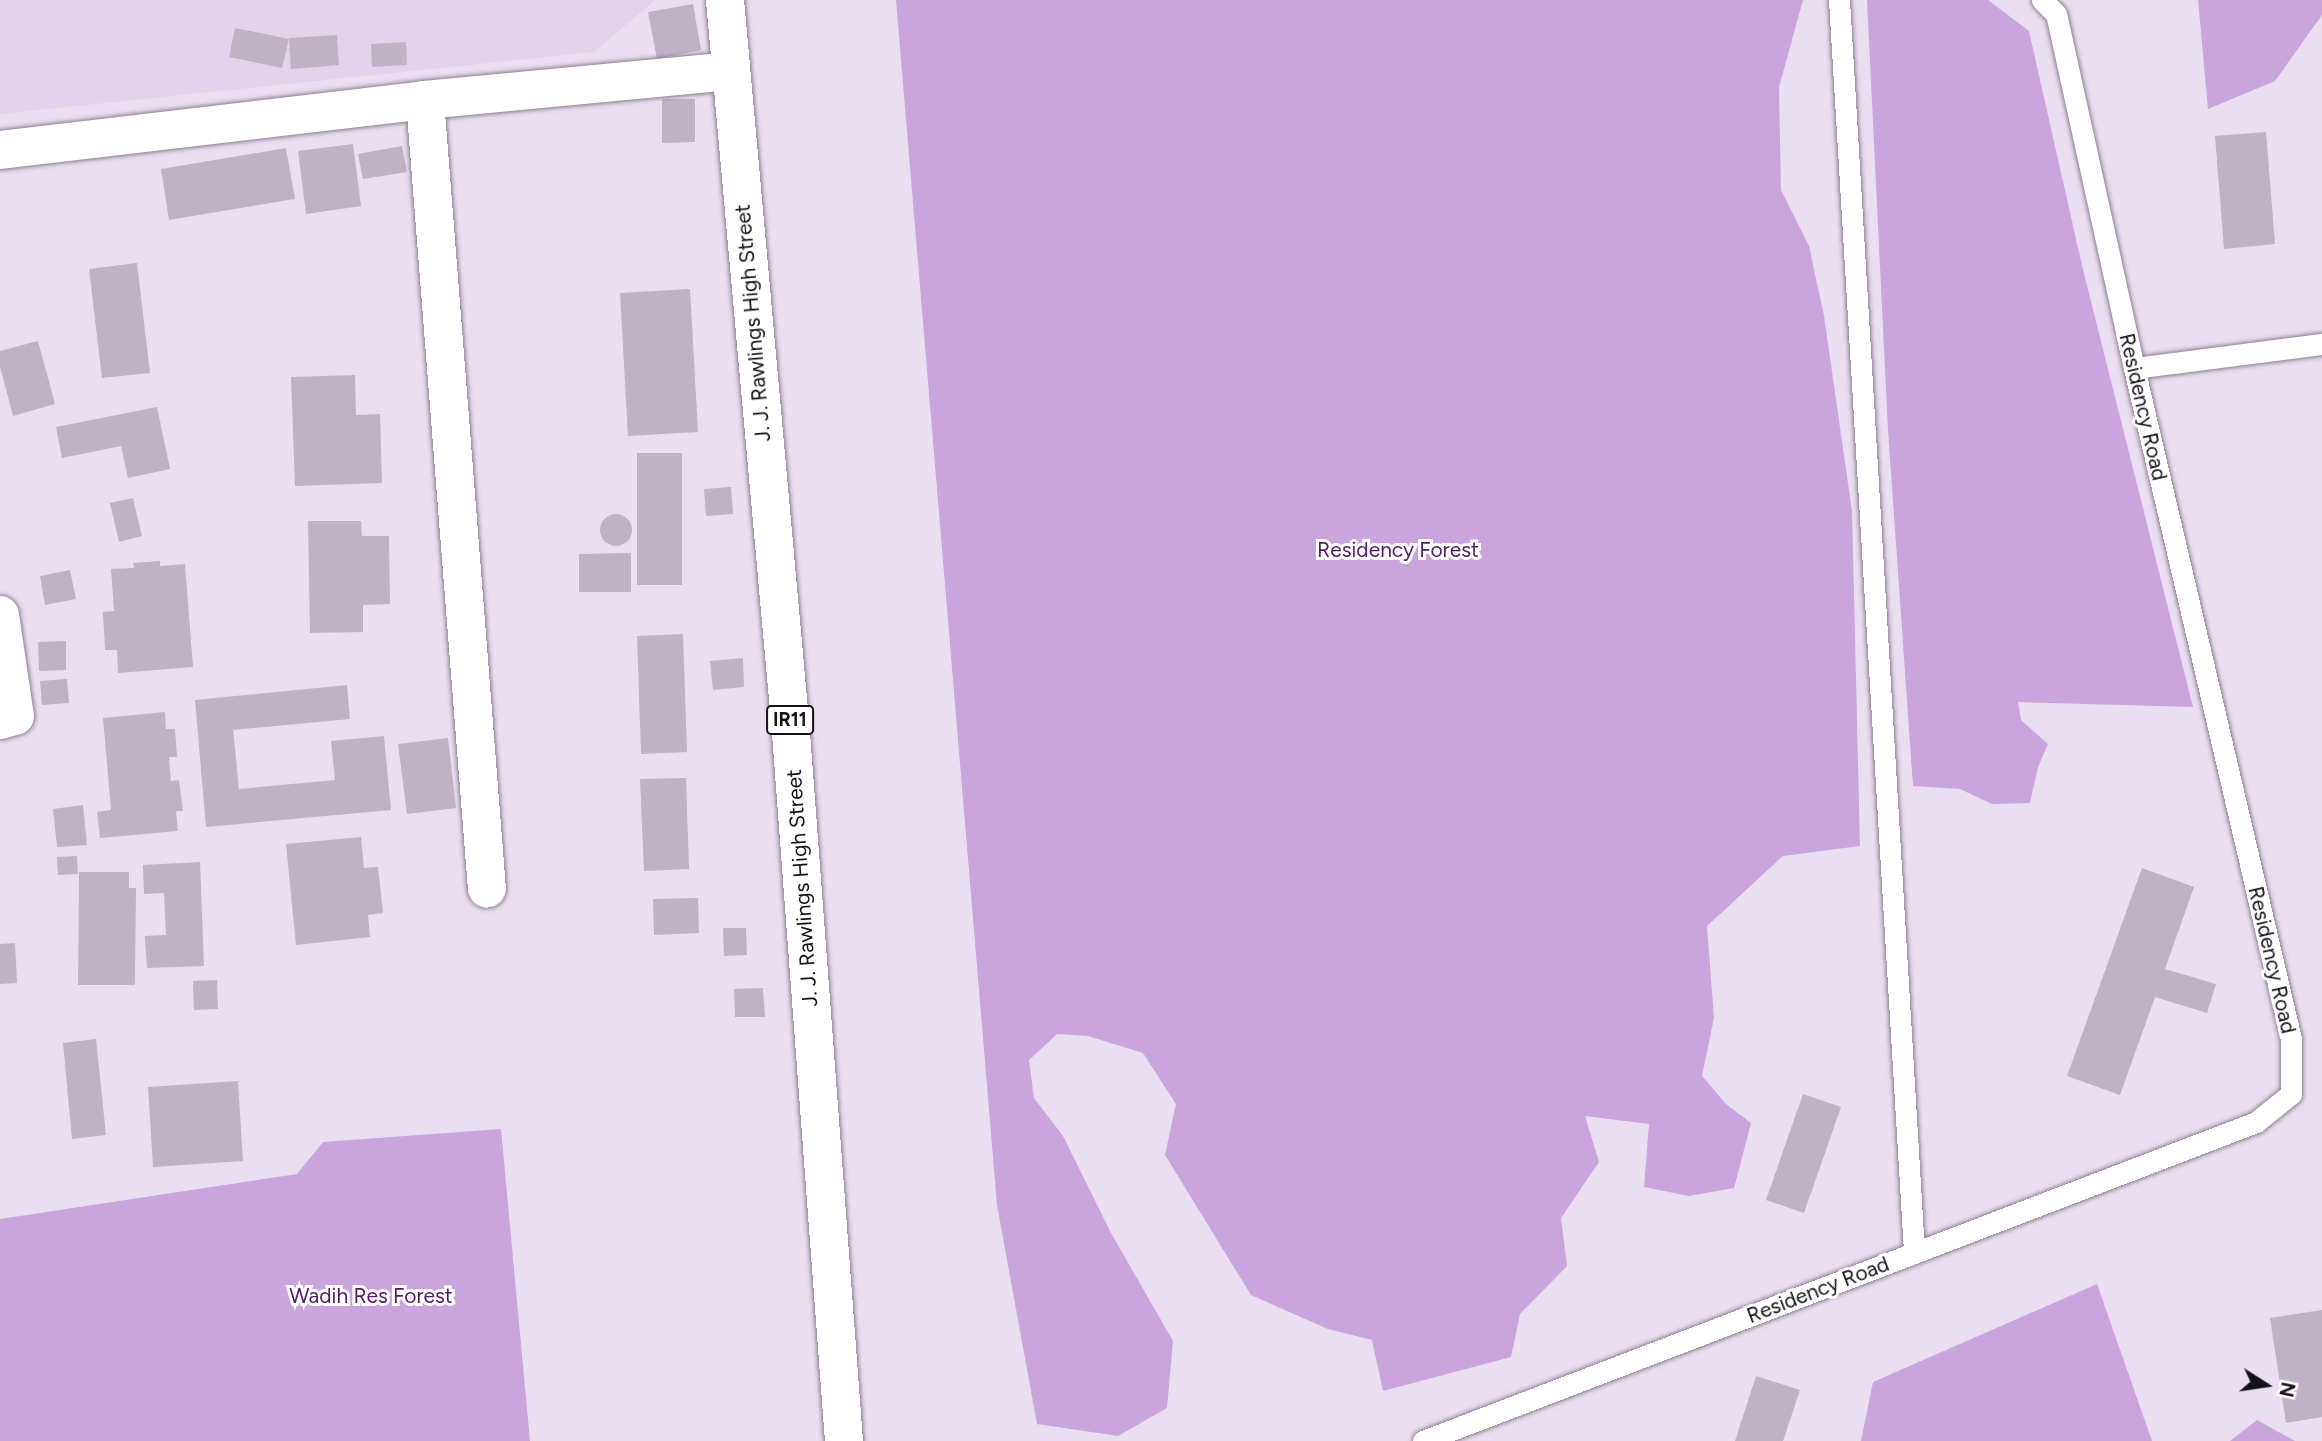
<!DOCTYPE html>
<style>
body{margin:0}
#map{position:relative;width:2322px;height:1441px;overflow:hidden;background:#eadef1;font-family:Figtree,sans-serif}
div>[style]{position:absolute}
.built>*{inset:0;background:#e2d2ec}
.green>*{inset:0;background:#c9a4dd}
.building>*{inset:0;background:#beb2c5}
.round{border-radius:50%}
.roads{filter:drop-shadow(0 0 2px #8c8092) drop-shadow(0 0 2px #8c8092)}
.lane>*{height:21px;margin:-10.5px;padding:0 10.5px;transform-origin:10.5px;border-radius:10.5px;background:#fff}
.street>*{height:38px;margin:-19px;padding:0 19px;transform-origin:19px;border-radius:19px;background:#fff}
.primary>*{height:38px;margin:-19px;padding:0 19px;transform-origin:19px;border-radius:19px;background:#fff}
span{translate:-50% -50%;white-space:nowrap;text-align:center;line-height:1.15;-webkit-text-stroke:6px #fff;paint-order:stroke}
.shield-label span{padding:2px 5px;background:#fff;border:2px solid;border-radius:5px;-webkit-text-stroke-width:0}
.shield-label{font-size:19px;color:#151118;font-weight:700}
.street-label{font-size:21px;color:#151118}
.park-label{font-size:21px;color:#511968}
.north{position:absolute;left:2231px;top:1350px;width:70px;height:70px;-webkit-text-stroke:5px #fff;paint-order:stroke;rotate:102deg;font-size:19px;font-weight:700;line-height:28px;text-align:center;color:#151118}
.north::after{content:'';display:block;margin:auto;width:24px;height:32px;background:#151118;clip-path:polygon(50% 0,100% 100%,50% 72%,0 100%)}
</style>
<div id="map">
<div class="built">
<i style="clip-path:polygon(0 0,655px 0,594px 52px,0 114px)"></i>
</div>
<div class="green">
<i style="clip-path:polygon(896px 0,1803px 0,1779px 87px,1781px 190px,1809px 246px,1824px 316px,1852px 511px,1860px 846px,1783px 856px,1707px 926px,1714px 1018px,1702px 1076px,1726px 1104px,1751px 1123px,1734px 1188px,1689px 1196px,1644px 1187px,1649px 1124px,1585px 1116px,1599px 1162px,1561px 1218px,1567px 1266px,1520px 1314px,1511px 1357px,1383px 1391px,1372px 1340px,1328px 1329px,1251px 1295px,1165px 1155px,1176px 1104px,1143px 1053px,1088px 1036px,1057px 1034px,1029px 1060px,1034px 1098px,1063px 1136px,1111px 1233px,1173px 1341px,1167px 1408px,1118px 1436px,1037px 1424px,997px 1205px)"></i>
<i style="clip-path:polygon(1867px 0,1988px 0,2029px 31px,2083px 270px,2193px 707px,2018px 702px,2021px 720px,2048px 744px,2038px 767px,2030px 803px,1992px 804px,1960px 789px,1913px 786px,1888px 430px)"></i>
<i style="clip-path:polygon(2198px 0,2322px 0,2322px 15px,2275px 81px,2208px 109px)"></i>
<i style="clip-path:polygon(501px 1129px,530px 1441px,0 1441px,0 1219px,297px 1174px,323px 1142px)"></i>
<i style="clip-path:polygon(2097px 1284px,2152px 1441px,1861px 1441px,1873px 1382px)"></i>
<i style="clip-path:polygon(2257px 1420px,2295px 1441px,2230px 1441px)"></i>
</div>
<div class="building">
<i style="clip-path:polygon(693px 4px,701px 50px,657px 59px,648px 12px)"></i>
<i style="clip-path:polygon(235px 28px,289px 39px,282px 68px,229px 57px)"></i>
<i style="clip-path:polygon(337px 35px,339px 65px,291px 69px,289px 38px)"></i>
<i style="clip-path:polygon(406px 42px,407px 65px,372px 67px,371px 44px)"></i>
<i style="clip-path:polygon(662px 99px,695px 99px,695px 142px,662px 143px)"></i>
<i style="clip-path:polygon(2266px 132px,2275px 244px,2224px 249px,2215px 136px)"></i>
<i style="clip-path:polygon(353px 144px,361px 206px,306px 214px,298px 151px)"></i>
<i style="clip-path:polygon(402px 146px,407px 172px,363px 179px,358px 154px)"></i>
<i style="clip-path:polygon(286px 148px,295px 199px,169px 220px,161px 169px)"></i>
<i style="clip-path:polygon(137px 263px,150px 373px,102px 378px,89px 269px)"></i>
<i style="clip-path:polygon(690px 289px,698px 432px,628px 436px,620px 293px)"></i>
<i style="clip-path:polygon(38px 341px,55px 404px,13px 416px,0 366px,0 351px)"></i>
<i style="clip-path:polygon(355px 375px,356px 415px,380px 414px,382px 483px,295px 486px,291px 377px)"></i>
<i style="clip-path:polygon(157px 407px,170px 469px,128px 478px,121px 446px,62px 458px,56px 427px)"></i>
<i style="clip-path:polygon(637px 453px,682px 453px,682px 585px,637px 585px)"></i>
<i style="clip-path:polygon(731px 487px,733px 514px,706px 516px,704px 489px)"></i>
<i style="clip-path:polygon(133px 498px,142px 536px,119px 542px,110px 503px)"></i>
<i class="round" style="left:600px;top:514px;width:32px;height:32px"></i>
<i style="clip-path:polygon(308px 521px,361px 521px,362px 536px,389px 536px,390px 604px,363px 605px,363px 632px,310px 633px)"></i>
<i style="clip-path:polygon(631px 553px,631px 592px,579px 592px,579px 554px)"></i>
<i style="clip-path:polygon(160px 561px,160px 566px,185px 564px,193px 667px,118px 673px,117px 650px,105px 650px,103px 612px,114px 611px,111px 569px,134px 568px,133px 563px)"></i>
<i style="clip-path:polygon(70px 570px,76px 599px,45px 605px,40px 576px)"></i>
<i style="clip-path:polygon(683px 634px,687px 752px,641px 754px,637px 636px)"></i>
<i style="clip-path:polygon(66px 641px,66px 670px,39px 671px,38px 642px)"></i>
<i style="clip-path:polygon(743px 658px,744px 687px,713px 690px,710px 661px)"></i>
<i style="clip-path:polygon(67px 679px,69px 703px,42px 705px,40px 681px)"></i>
<i style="clip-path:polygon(347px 685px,350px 719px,233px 730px,239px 789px,335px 780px,331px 741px,384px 736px,391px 810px,206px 827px,195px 700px)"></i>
<i style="clip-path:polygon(165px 712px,166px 729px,175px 729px,177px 757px,169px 757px,171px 781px,179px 780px,183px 811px,176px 811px,178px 831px,100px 838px,97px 812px,111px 810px,103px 718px)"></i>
<i style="clip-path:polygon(448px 738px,456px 808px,407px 814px,398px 744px)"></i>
<i style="clip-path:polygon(686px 778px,689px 869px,644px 871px,640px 779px)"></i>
<i style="clip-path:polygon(83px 805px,87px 845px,57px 847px,53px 809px)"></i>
<i style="clip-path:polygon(361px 837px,364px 868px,378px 867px,383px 913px,368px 915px,370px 937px,296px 945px,286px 844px)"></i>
<i style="clip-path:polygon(77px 856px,78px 874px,58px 875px,57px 857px)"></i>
<i style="clip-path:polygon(200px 862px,204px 966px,147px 968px,145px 936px,166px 935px,164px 893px,144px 894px,143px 865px)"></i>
<i style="clip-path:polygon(2142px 868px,2194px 887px,2165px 969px,2216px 984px,2207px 1013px,2155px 997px,2120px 1095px,2067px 1076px)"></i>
<i style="clip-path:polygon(79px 872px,129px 872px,129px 888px,136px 888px,135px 985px,78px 985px)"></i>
<i style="clip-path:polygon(698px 898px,699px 933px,654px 935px,653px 899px)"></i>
<i style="clip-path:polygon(723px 928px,746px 928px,747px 955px,724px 956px)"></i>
<i style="clip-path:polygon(15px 943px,17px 983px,0 984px,0 944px)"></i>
<i style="clip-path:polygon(217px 980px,218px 1009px,194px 1010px,193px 981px)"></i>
<i style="clip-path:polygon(763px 988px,765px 1017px,735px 1017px,734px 989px)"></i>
<i style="clip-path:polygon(96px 1039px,106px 1135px,72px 1139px,63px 1043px)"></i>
<i style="clip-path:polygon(238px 1081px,243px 1161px,153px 1167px,148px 1087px)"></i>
<i style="clip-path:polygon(1803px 1094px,1841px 1107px,1804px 1213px,1766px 1200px)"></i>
<i style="clip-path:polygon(2322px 1310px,2322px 1417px,2286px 1423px,2270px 1318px)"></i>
<i style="clip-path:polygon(1756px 1376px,1800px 1390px,1783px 1441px,1735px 1441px)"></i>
</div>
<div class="roads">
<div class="lane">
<i style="left:1839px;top:0;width:1255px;rotate:86.57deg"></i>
<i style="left:2134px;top:368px;width:190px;rotate:-7.3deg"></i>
<i style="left:1423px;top:1441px;width:892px;rotate:-20.95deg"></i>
<i style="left:2256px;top:1122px;width:45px;rotate:-38.7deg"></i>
<i style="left:2291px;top:1094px;width:55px;rotate:-90deg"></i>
<i style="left:2291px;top:1039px;width:689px;rotate:-103.17deg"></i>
<i style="left:2134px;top:368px;width:362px;rotate:-102.4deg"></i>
<i style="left:2056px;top:14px;width:20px;rotate:-135deg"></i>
</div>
<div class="street">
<i style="left:425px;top:100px;width:791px;rotate:85.51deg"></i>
<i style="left:0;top:150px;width:428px;rotate:-6.7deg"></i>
<i style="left:425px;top:100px;width:306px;rotate:-5.4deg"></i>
<i style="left:0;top:615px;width:102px;rotate:81.6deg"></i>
<i style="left:15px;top:716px;width:16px;rotate:165deg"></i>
</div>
<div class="primary">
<i style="left:725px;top:0;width:736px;rotate:84.85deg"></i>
<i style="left:791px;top:733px;width:710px;rotate:85.72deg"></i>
</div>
</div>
<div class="shield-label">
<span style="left:790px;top:720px">IR11</span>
</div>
<div class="street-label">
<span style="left:753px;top:323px;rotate:-95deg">J. J. Rawlings High Street</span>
<span style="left:2143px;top:407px;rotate:77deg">Residency Road</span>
<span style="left:802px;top:888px;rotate:-94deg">J. J. Rawlings High Street</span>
<span style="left:2272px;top:960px;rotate:77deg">Residency Road</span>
<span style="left:1818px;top:1290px;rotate:-21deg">Residency Road</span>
</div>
<div class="park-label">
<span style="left:1398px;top:550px">Residency Forest</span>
<span style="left:371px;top:1296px">Wadih Res Forest</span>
</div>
<div class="north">N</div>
</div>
